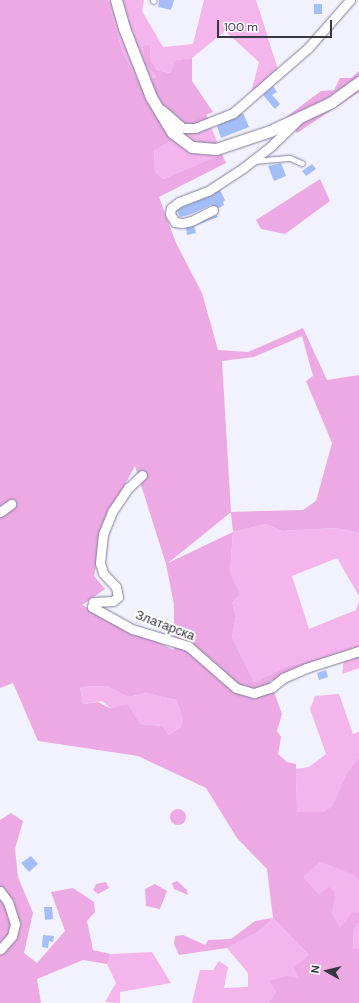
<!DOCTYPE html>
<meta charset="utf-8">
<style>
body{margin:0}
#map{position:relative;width:359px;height:1003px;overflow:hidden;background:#f2f2fe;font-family:"DM Sans",sans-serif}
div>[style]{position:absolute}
.green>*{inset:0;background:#f4b4ec}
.forest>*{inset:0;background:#eca9e4}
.round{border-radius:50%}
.building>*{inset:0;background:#a4bef9}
.roads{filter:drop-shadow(0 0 1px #807e9a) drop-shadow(0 0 1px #807e9a)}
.service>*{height:4.5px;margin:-2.25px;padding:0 2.25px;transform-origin:2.25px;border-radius:2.25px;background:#fff}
.minor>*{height:9px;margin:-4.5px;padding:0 4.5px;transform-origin:4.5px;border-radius:4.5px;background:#fff}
.tertiary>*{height:11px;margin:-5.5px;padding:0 5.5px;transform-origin:5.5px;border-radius:5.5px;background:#fff}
span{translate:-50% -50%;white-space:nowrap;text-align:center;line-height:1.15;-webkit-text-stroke:4px #fff;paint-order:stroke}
.street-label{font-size:13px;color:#383844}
.north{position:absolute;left:307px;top:951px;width:40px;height:40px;-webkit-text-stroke:3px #fff;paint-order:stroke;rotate:278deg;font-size:11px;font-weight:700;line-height:16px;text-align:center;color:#383844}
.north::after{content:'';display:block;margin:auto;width:14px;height:18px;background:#383844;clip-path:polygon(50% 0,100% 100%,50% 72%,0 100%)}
.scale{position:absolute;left:217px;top:20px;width:115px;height:18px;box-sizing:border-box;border:2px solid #383844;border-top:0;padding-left:5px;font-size:12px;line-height:14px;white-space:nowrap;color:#383844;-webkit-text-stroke:3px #fff;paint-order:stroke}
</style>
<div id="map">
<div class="green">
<i style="clip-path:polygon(108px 0,144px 0,142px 11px,163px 47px,193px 44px,204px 0,256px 0,281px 79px,251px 93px,259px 62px,225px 31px,192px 58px,176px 60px,170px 73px,157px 70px,151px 61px,150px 45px,145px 64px,156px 77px,149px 80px,136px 77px,122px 50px)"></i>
<i style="clip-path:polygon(208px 119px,222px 154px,163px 179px,155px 172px,154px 149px)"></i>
<i style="clip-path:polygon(266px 524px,282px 531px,337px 528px,359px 533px,359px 596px,337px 558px,292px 576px,309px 629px,356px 610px,359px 601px,359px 668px,342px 674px,345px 651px,286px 667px,254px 682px,232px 637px,236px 616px,232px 602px,230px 574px,233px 532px)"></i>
<i style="clip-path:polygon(107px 686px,128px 697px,146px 693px,176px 700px,182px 716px,181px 727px,169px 735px,163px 726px,140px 724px,111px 709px,102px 701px,83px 704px,80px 687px)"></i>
<i style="clip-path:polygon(339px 694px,353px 734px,359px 732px,359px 757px,348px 771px,332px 806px,323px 812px,297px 812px,296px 769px,309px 767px,326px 754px,310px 709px,315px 696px)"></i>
<i style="clip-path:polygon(320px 862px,357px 876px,359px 881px,359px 913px,353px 913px,340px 929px,332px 913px,302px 877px)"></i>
<i style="clip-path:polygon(273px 918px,309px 955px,299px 979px,276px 992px,268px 1003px,192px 1003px,200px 970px,213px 970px,219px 961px,228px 967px,224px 988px,248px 987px,248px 973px,227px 948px,258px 932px)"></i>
<i style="clip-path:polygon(359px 923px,359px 949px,353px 950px,354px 929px)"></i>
<i style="clip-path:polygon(152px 952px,171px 983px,120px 992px,120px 1003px,105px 1002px,116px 983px,107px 964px,111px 954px)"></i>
</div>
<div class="forest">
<i style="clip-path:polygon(evenodd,0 0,108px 0,122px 50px,136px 77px,149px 80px,156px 77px,145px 64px,143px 46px,150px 45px,151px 61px,157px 70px,170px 73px,176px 60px,192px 58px,192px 81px,213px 112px,206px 115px,208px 119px,154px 150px,155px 172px,163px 179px,222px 154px,226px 163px,159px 197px,176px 243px,202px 293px,218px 350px,248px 352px,303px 328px,327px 380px,359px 375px,359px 533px,337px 528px,282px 531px,266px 524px,233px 532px,230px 574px,240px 594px,232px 602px,236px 616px,232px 637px,254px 682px,286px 667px,345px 651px,345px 660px,270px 681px,282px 714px,277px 731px,281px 737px,278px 754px,287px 762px,296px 764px,297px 812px,323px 812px,332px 806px,348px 771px,359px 757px,359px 881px,356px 876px,320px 862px,303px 877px,319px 895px,329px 887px,335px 892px,332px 913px,340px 928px,353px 912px,359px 913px,359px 923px,354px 929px,353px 949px,359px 949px,359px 1003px,268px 1003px,276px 992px,270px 981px,287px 976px,299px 979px,294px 967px,309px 955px,273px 918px,258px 932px,227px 948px,179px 955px,174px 944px,175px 936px,183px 935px,205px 945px,208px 940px,231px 939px,255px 921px,273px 918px,267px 869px,237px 838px,206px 788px,138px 756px,38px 741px,13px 683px,0 688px,0 0,302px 336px,313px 376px,306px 381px,332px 443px,316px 501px,303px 510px,231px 512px,222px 361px,254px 357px,302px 336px,0 0,135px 466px,166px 564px,174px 605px,174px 650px,82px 605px,105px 589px,94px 576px,105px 521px,135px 466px,0 0,231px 513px,233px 532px,168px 563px,230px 513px,231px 513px,0 0,107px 686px,128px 697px,146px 693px,176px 700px,182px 716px,181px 727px,169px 735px,163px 726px,140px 724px,127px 704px,111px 709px,98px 702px,83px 704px,80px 687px,107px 686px)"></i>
<i style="clip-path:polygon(359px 71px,359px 92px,297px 133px,286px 117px,321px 91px,334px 90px,340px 78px,351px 78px)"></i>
<i style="clip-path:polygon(320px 179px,330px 201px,285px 234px,261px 229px,256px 220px)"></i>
<i class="round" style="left:170px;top:809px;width:16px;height:16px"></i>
<i style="clip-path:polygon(11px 813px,23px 821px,15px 849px,18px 877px,33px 913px,24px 953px,37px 963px,65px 931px,51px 892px,73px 888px,94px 902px,95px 912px,87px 921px,93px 950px,111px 954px,107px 964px,83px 960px,37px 979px,41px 1003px,0 1003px,0 820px)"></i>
<i style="clip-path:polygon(177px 881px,187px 890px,188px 895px,174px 889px,172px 883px)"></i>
<i style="clip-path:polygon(106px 882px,109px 888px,98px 894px,93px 890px,96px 884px)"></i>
<i style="clip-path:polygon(155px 884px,167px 891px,160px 909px,146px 906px,145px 889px)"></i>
</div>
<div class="building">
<i style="clip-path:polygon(159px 0,174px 0,171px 10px,158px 7px)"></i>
<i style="clip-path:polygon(314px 4px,322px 4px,322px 14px,314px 14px)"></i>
<i style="clip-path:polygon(273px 86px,277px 92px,272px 95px,280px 104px,275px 109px,263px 95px)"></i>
<i style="clip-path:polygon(243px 113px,249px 127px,221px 138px,217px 126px)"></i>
<i style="clip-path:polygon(281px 163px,286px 176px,274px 181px,268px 166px)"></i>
<i style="clip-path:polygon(312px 164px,316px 169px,306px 176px,302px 171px)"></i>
<i style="clip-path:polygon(220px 190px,225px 200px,223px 202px,224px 205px,219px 208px,211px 205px,189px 215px,180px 217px,177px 211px,182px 207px)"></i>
<i style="clip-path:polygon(217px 215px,218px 217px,194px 226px,196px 233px,187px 235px,186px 228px)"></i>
<i style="clip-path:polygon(326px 670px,328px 677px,319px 680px,317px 673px)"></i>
<i style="clip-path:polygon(31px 856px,38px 864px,29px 872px,21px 863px)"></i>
<i style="clip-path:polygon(44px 907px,52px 907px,53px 919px,45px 920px)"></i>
<i style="clip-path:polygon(43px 935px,54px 936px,53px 942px,49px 941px,48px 948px,42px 947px)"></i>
</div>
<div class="roads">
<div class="service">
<i style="left:153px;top:0;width:1px;rotate:45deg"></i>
<i style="left:254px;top:161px;width:36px;rotate:-5deg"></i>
<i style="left:290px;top:158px;width:13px;rotate:23deg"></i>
</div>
<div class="minor">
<i style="left:162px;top:110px;width:28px;rotate:41deg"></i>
<i style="left:183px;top:128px;width:12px"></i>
<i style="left:195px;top:128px;width:41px;rotate:-21.5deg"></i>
<i style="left:233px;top:113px;width:99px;rotate:-40.9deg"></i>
<i style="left:308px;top:48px;width:64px;rotate:-48.8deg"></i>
<i style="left:213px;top:210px;width:25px;rotate:153deg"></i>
<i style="left:191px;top:221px;width:9px;rotate:167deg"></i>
<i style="left:182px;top:223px;width:7px;rotate:-172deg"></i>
<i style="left:175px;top:222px;width:9px;rotate:-122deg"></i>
<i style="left:170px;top:214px;width:6px;rotate:-81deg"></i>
<i style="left:171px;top:208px;width:10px;rotate:-37deg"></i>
<i style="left:179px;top:202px;width:31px;rotate:-21deg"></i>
<i style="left:208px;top:191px;width:42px;rotate:-33.3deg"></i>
<i style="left:243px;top:168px;width:37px;rotate:-38deg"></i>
<i style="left:272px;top:145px;width:36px;rotate:-44deg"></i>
<i style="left:142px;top:475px;width:19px;rotate:137deg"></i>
<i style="left:128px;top:488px;width:29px;rotate:124deg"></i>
<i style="left:112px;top:512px;width:24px;rotate:112deg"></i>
<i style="left:103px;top:534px;width:29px;rotate:96deg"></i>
<i style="left:100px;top:563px;width:10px;rotate:73deg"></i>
<i style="left:103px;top:573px;width:19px;rotate:47deg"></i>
<i style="left:116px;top:587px;width:10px;rotate:79deg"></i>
<i style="left:118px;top:597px;width:6px;rotate:141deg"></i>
<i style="left:113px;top:601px;width:20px;rotate:177deg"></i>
<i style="left:93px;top:602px;width:5px;rotate:101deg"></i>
<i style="left:92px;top:607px;width:46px;rotate:28.8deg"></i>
<i style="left:132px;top:629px;width:59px;rotate:16.9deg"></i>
<i style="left:188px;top:646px;width:64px;rotate:41.2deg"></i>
<i style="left:236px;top:688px;width:19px;rotate:16deg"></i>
<i style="left:254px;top:693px;width:19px;rotate:-18deg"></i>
<i style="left:272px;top:687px;width:14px;rotate:-39deg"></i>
<i style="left:283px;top:678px;width:25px;rotate:-23deg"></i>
<i style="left:306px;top:668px;width:56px;rotate:-17.8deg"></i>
<i style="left:0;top:512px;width:14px;rotate:-36deg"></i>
<i style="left:0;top:891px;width:14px;rotate:54deg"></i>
<i style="left:8px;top:902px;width:23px;rotate:72deg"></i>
<i style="left:15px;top:924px;width:12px;rotate:104deg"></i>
<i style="left:12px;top:936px;width:18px;rotate:131deg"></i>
</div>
<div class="tertiary">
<i style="left:116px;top:0;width:29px;rotate:74deg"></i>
<i style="left:124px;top:28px;width:74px;rotate:68.6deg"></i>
<i style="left:151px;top:97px;width:41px;rotate:59deg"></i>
<i style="left:172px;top:132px;width:25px;rotate:37deg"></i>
<i style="left:192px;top:147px;width:24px;rotate:5deg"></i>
<i style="left:216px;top:149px;width:57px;rotate:-18.4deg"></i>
<i style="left:270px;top:131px;width:66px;rotate:-25deg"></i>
<i style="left:330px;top:103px;width:36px;rotate:-36deg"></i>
</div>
</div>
<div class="street-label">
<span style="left:165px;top:626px;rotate:21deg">Златарска</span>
</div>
<div class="north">N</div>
<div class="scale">100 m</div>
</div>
